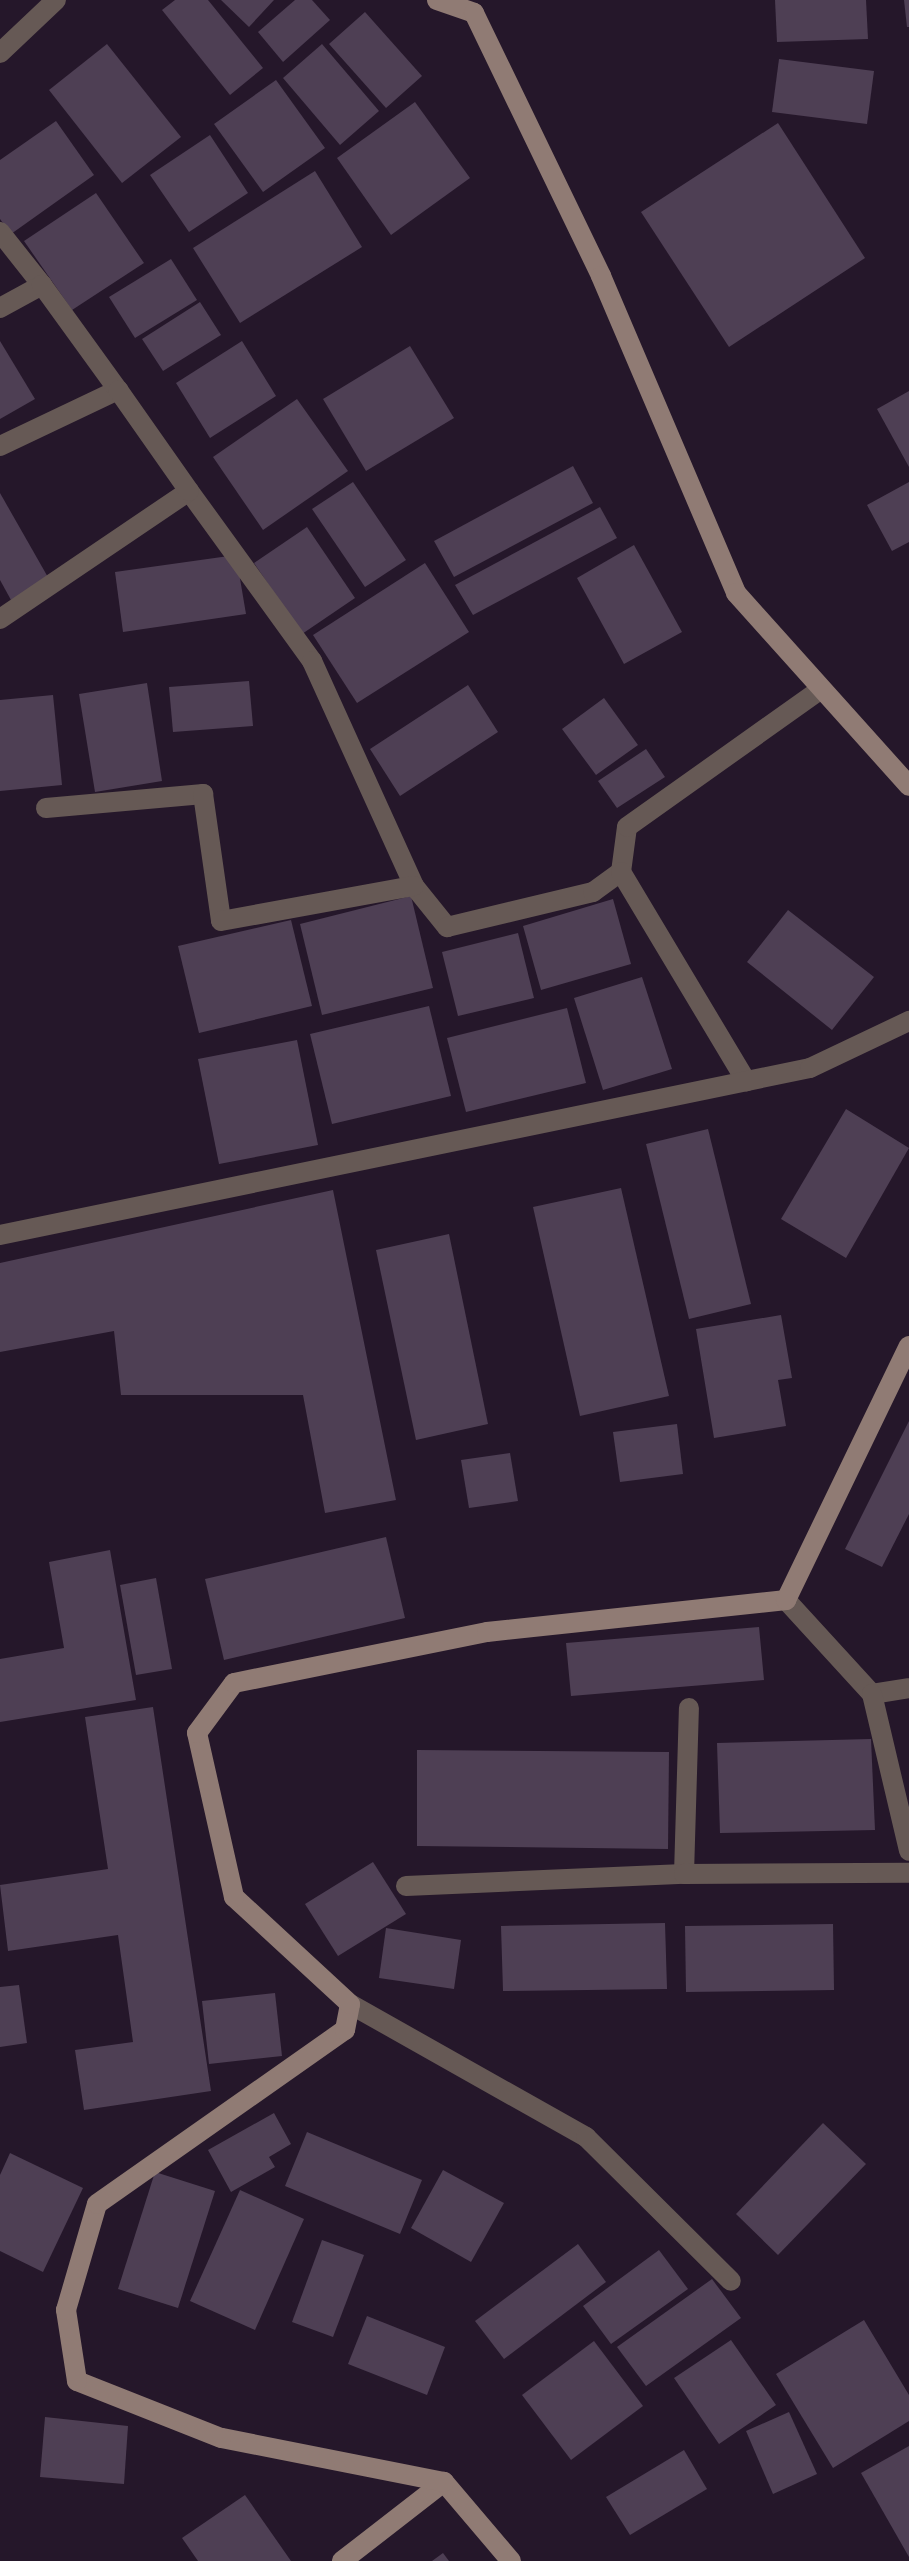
<!DOCTYPE html>
<style>
body{margin:0}
#map{position:relative;width:909px;height:2561px;overflow:hidden;background:#25172a;font-family:Manrope,sans-serif}
div>[style]{position:absolute}
.building>*{inset:0;background:#4e3f54}
.street>*{height:20px;margin:-10px;padding:0 10px;transform-origin:10px;border-radius:10px;background:#665955}
.secondary>*{height:20px;margin:-10px;padding:0 10px;transform-origin:10px;border-radius:10px;background:#907b74}
span{translate:-50% -50%;white-space:nowrap;text-align:center;line-height:1.15;-webkit-text-stroke:6px #0b060d;paint-order:stroke}
</style>
<div id="map">
<div class="building">
<i style="clip-path:polygon(175px 0,208px 0,263px 68px,230px 95px,162px 10px)"></i>
<i style="clip-path:polygon(221px 0,274px 0,249px 27px)"></i>
<i style="clip-path:polygon(295px 0,312px 0,330px 20px,283px 62px,258px 32px)"></i>
<i style="clip-path:polygon(775px 0,866px 0,868px 39px,777px 42px)"></i>
<i style="clip-path:polygon(904px 0,909px 0,909px 27px,907px 27px)"></i>
<i style="clip-path:polygon(365px 12px,422px 76px,386px 108px,329px 44px)"></i>
<i style="clip-path:polygon(107px 44px,181px 137px,122px 183px,49px 90px)"></i>
<i style="clip-path:polygon(322px 44px,379px 111px,340px 145px,283px 78px)"></i>
<i style="clip-path:polygon(779px 59px,874px 71px,867px 124px,772px 112px)"></i>
<i style="clip-path:polygon(276px 80px,325px 148px,263px 192px,214px 124px)"></i>
<i style="clip-path:polygon(415px 102px,470px 178px,391px 235px,337px 158px)"></i>
<i style="clip-path:polygon(56px 121px,94px 175px,11px 234px,0 219px,0 160px)"></i>
<i style="clip-path:polygon(778px 123px,865px 258px,729px 347px,641px 212px)"></i>
<i style="clip-path:polygon(210px 135px,248px 193px,189px 232px,150px 175px)"></i>
<i style="clip-path:polygon(315px 171px,362px 247px,240px 323px,193px 248px)"></i>
<i style="clip-path:polygon(96px 193px,144px 263px,72px 310px,24px 241px)"></i>
<i style="clip-path:polygon(171px 259px,197px 300px,135px 338px,109px 297px)"></i>
<i style="clip-path:polygon(200px 302px,221px 335px,163px 371px,142px 339px)"></i>
<i style="clip-path:polygon(0 341px,35px 399px,0 419px)"></i>
<i style="clip-path:polygon(242px 341px,276px 396px,210px 438px,176px 383px)"></i>
<i style="clip-path:polygon(410px 346px,454px 418px,366px 471px,323px 399px)"></i>
<i style="clip-path:polygon(909px 391px,909px 467px,877px 409px)"></i>
<i style="clip-path:polygon(297px 399px,348px 471px,263px 530px,213px 457px)"></i>
<i style="clip-path:polygon(573px 466px,593px 503px,454px 577px,434px 541px)"></i>
<i style="clip-path:polygon(353px 482px,406px 560px,365px 587px,312px 509px)"></i>
<i style="clip-path:polygon(909px 482px,909px 542px,892px 551px,867px 505px)"></i>
<i style="clip-path:polygon(0 493px,49px 579px,11px 600px,0 580px)"></i>
<i style="clip-path:polygon(600px 507px,617px 538px,473px 615px,455px 585px)"></i>
<i style="clip-path:polygon(307px 527px,355px 598px,302px 634px,254px 563px)"></i>
<i style="clip-path:polygon(634px 545px,682px 632px,624px 664px,577px 578px)"></i>
<i style="clip-path:polygon(236px 555px,246px 614px,123px 632px,115px 572px)"></i>
<i style="clip-path:polygon(425px 563px,469px 632px,357px 703px,313px 635px)"></i>
<i style="clip-path:polygon(249px 681px,253px 726px,173px 732px,169px 687px)"></i>
<i style="clip-path:polygon(147px 683px,162px 781px,95px 792px,79px 694px)"></i>
<i style="clip-path:polygon(468px 685px,498px 732px,400px 796px,370px 749px)"></i>
<i style="clip-path:polygon(53px 695px,62px 785px,0 791px,0 700px)"></i>
<i style="clip-path:polygon(604px 698px,638px 745px,596px 775px,562px 729px)"></i>
<i style="clip-path:polygon(646px 749px,665px 777px,617px 808px,598px 781px)"></i>
<i style="clip-path:polygon(411px 896px,433px 988px,322px 1015px,300px 924px)"></i>
<i style="clip-path:polygon(613px 899px,631px 964px,541px 990px,523px 926px)"></i>
<i style="clip-path:polygon(788px 910px,874px 977px,832px 1030px,747px 962px)"></i>
<i style="clip-path:polygon(291px 920px,312px 1006px,199px 1033px,178px 946px)"></i>
<i style="clip-path:polygon(518px 933px,534px 998px,458px 1016px,442px 952px)"></i>
<i style="clip-path:polygon(642px 977px,672px 1069px,603px 1090px,574px 998px)"></i>
<i style="clip-path:polygon(429px 1006px,451px 1096px,332px 1124px,310px 1034px)"></i>
<i style="clip-path:polygon(567px 1008px,586px 1083px,466px 1112px,447px 1038px)"></i>
<i style="clip-path:polygon(297px 1040px,318px 1145px,219px 1164px,198px 1059px)"></i>
<i style="clip-path:polygon(846px 1109px,909px 1148px,846px 1258px,781px 1219px)"></i>
<i style="clip-path:polygon(708px 1129px,751px 1304px,689px 1319px,646px 1144px)"></i>
<i style="clip-path:polygon(621px 1188px,669px 1396px,580px 1416px,533px 1207px)"></i>
<i style="clip-path:polygon(333px 1190px,396px 1500px,325px 1513px,303px 1395px,121px 1395px,114px 1331px,0 1352px,0 1263px)"></i>
<i style="clip-path:polygon(449px 1234px,488px 1424px,416px 1440px,376px 1250px)"></i>
<i style="clip-path:polygon(781px 1315px,792px 1378px,778px 1380px,786px 1426px,714px 1438px,696px 1329px)"></i>
<i style="clip-path:polygon(909px 1421px,909px 1514px,882px 1567px,845px 1549px)"></i>
<i style="clip-path:polygon(677px 1424px,683px 1474px,620px 1482px,613px 1432px)"></i>
<i style="clip-path:polygon(510px 1453px,518px 1501px,469px 1508px,461px 1460px)"></i>
<i style="clip-path:polygon(386px 1537px,405px 1618px,224px 1660px,205px 1579px)"></i>
<i style="clip-path:polygon(110px 1550px,136px 1700px,0 1722px,0 1659px,64px 1648px,49px 1562px)"></i>
<i style="clip-path:polygon(156px 1578px,172px 1669px,136px 1675px,120px 1585px)"></i>
<i style="clip-path:polygon(759px 1627px,764px 1680px,571px 1696px,566px 1643px)"></i>
<i style="clip-path:polygon(153px 1707px,211px 2091px,84px 2110px,75px 2050px,133px 2042px,118px 1935px,8px 1951px,0 1885px,108px 1869px,85px 1717px)"></i>
<i style="clip-path:polygon(871px 1739px,875px 1830px,720px 1833px,717px 1743px)"></i>
<i style="clip-path:polygon(417px 1750px,669px 1752px,668px 1849px,417px 1846px)"></i>
<i style="clip-path:polygon(373px 1862px,406px 1914px,338px 1956px,305px 1904px)"></i>
<i style="clip-path:polygon(665px 1923px,667px 1989px,503px 1991px,501px 1926px)"></i>
<i style="clip-path:polygon(833px 1924px,834px 1990px,686px 1992px,685px 1926px)"></i>
<i style="clip-path:polygon(386px 1928px,461px 1940px,454px 1989px,379px 1978px)"></i>
<i style="clip-path:polygon(19px 1985px,27px 2043px,0 2047px,0 1987px)"></i>
<i style="clip-path:polygon(275px 1993px,282px 2056px,209px 2064px,202px 2001px)"></i>
<i style="clip-path:polygon(274px 2113px,291px 2144px,269px 2157px,275px 2167px,231px 2192px,208px 2150px)"></i>
<i style="clip-path:polygon(823px 2123px,866px 2164px,778px 2255px,736px 2214px)"></i>
<i style="clip-path:polygon(307px 2132px,422px 2180px,400px 2234px,285px 2186px)"></i>
<i style="clip-path:polygon(10px 2153px,83px 2188px,43px 2272px,0 2251px,0 2175px)"></i>
<i style="clip-path:polygon(443px 2170px,504px 2203px,471px 2262px,411px 2228px)"></i>
<i style="clip-path:polygon(155px 2172px,215px 2191px,178px 2308px,118px 2289px)"></i>
<i style="clip-path:polygon(240px 2190px,304px 2219px,255px 2330px,190px 2301px)"></i>
<i style="clip-path:polygon(322px 2240px,364px 2255px,333px 2337px,292px 2322px)"></i>
<i style="clip-path:polygon(578px 2244px,606px 2282px,504px 2359px,475px 2321px)"></i>
<i style="clip-path:polygon(659px 2250px,688px 2289px,611px 2344px,583px 2306px)"></i>
<i style="clip-path:polygon(712px 2279px,741px 2318px,646px 2386px,617px 2347px)"></i>
<i style="clip-path:polygon(367px 2316px,445px 2347px,427px 2395px,348px 2364px)"></i>
<i style="clip-path:polygon(864px 2320px,909px 2395px,909px 2421px,833px 2468px,776px 2374px)"></i>
<i style="clip-path:polygon(731px 2340px,776px 2405px,719px 2444px,674px 2378px)"></i>
<i style="clip-path:polygon(594px 2341px,643px 2406px,571px 2460px,522px 2395px)"></i>
<i style="clip-path:polygon(789px 2412px,817px 2474px,773px 2494px,746px 2431px)"></i>
<i style="clip-path:polygon(45px 2417px,128px 2426px,124px 2484px,40px 2477px)"></i>
<i style="clip-path:polygon(909px 2446px,909px 2557px,861px 2473px)"></i>
<i style="clip-path:polygon(684px 2450px,707px 2489px,630px 2535px,606px 2497px)"></i>
<i style="clip-path:polygon(245px 2495px,291px 2561px,198px 2561px,182px 2538px)"></i>
<i style="clip-path:polygon(443px 2553px,449px 2561px,432px 2561px)"></i>
</div>
<div class="street">
<i style="left:0;top:53px;width:77px;rotate:-43.4deg"></i>
<i style="left:0;top:232px;width:68px;rotate:51.6deg"></i>
<i style="left:42px;top:285px;width:48px;rotate:151.3deg"></i>
<i style="left:0;top:446px;width:131px;rotate:-25.4deg"></i>
<i style="left:118px;top:390px;width:130px;rotate:-125.9deg"></i>
<i style="left:189px;top:491px;width:210px;rotate:54.1deg"></i>
<i style="left:312px;top:661px;width:247px;rotate:65.6deg"></i>
<i style="left:414px;top:886px;width:53px;rotate:51.2deg"></i>
<i style="left:447px;top:927px;width:150px;rotate:-13.5deg"></i>
<i style="left:593px;top:892px;width:34px;rotate:-36deg"></i>
<i style="left:621px;top:872px;width:45px;rotate:-82.4deg"></i>
<i style="left:627px;top:827px;width:238px;rotate:-35.4deg"></i>
<i style="left:0;top:619px;width:228px;rotate:-34.1deg"></i>
<i style="left:189px;top:491px;width:123px;rotate:-125.1deg"></i>
<i style="left:46px;top:808px;width:158px;rotate:-5.1deg"></i>
<i style="left:203px;top:794px;width:128px;rotate:81.9deg"></i>
<i style="left:221px;top:921px;width:196px;rotate:-10.3deg"></i>
<i style="left:621px;top:872px;width:244px;rotate:59.1deg"></i>
<i style="left:0;top:1235px;width:827px;rotate:-11.65deg"></i>
<i style="left:810px;top:1068px;width:110px;rotate:-25.4deg"></i>
<i style="left:786px;top:1600px;width:127px;rotate:47.5deg"></i>
<i style="left:872px;top:1694px;width:37px;rotate:-9deg"></i>
<i style="left:872px;top:1694px;width:161px;rotate:76.7deg"></i>
<i style="left:684px;top:1874px;width:166px;rotate:-88.3deg"></i>
<i style="left:406px;top:1886px;width:278px;rotate:-2.5deg"></i>
<i style="left:684px;top:1874px;width:225px;rotate:-0.3deg"></i>
<i style="left:350px;top:2004px;width:271px;rotate:29.4deg"></i>
<i style="left:586px;top:2137px;width:204px;rotate:44.8deg"></i>
</div>
<div class="secondary">
<i style="left:437px;top:0;width:39px;rotate:19deg"></i>
<i style="left:474px;top:13px;width:292px;rotate:64.2deg"></i>
<i style="left:601px;top:276px;width:345px;rotate:66.9deg"></i>
<i style="left:736px;top:593px;width:259px;rotate:48.1deg"></i>
<i style="left:342px;top:2561px;width:129px;rotate:-37.8deg"></i>
<i style="left:511px;top:2561px;width:104px;rotate:-130.3deg"></i>
<i style="left:444px;top:2482px;width:227px;rotate:-168.8deg"></i>
<i style="left:221px;top:2438px;width:155px;rotate:-158.4deg"></i>
<i style="left:77px;top:2381px;width:72px;rotate:-98.8deg"></i>
<i style="left:66px;top:2310px;width:110px;rotate:-73.7deg"></i>
<i style="left:97px;top:2204px;width:303px;rotate:-35.1deg"></i>
<i style="left:345px;top:2030px;width:26px;rotate:-79deg"></i>
<i style="left:350px;top:2004px;width:158px;rotate:-137.3deg"></i>
<i style="left:234px;top:1897px;width:168px;rotate:-102.7deg"></i>
<i style="left:197px;top:1733px;width:62px;rotate:-53.5deg"></i>
<i style="left:234px;top:1683px;width:258px;rotate:-11.4deg"></i>
<i style="left:487px;top:1632px;width:301px;rotate:-6.1deg"></i>
<i style="left:786px;top:1600px;width:282px;rotate:-64.2deg"></i>
</div>
</div>
